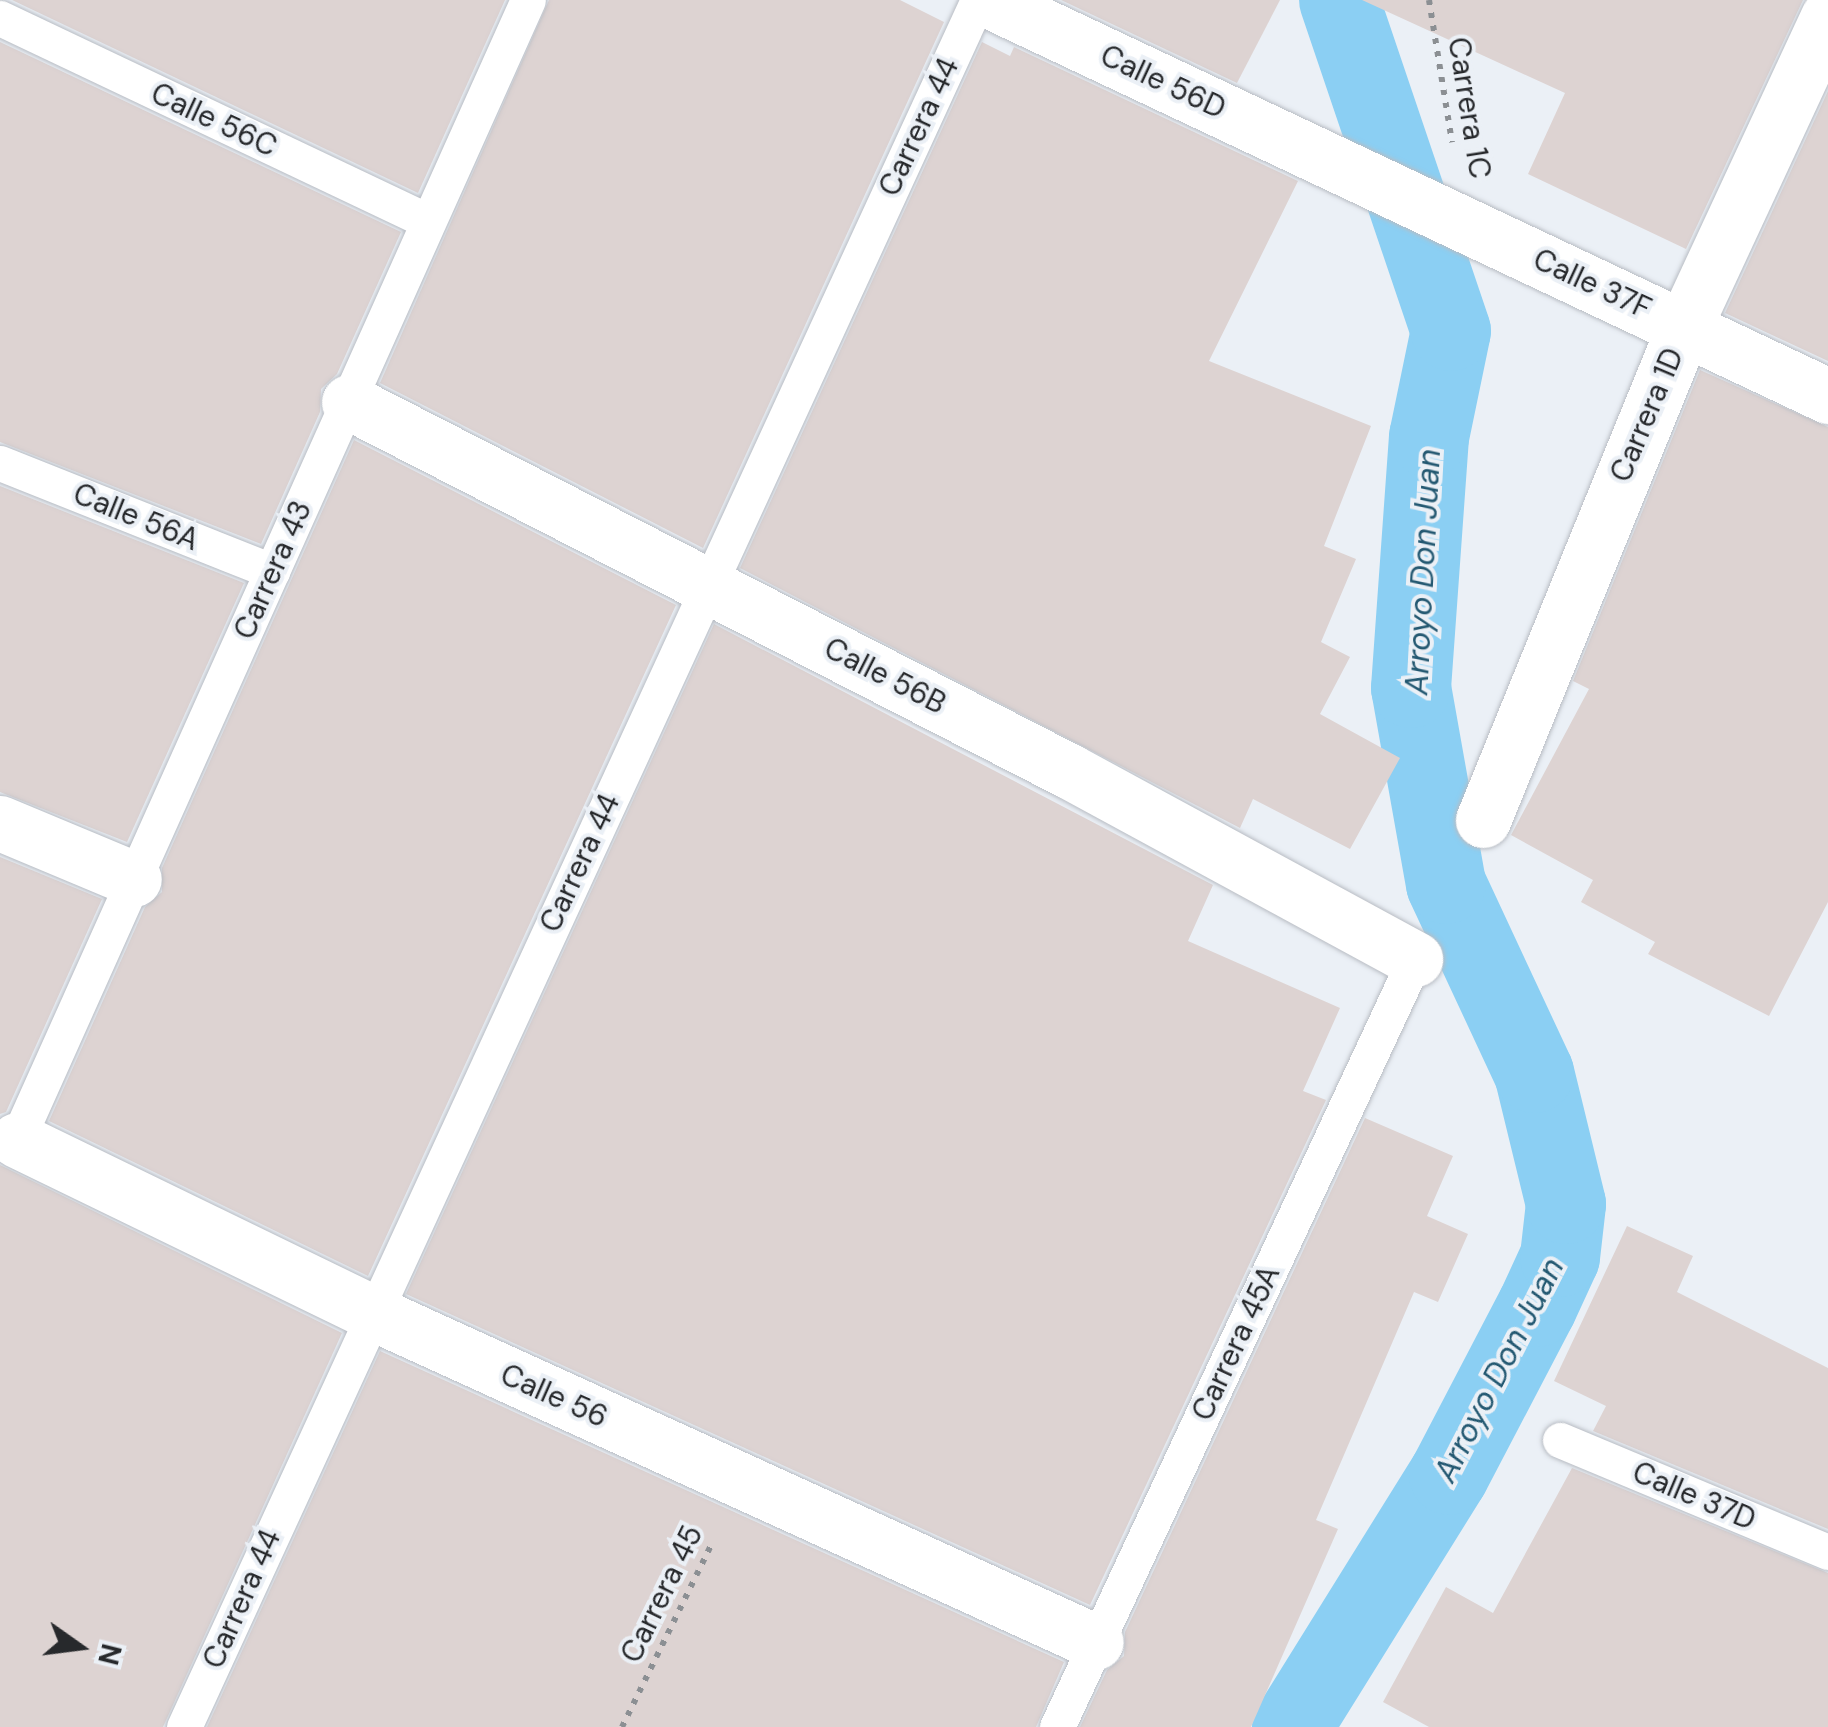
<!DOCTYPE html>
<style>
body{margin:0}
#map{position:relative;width:1828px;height:1727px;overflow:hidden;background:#ebf0f6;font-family:"DM Sans",sans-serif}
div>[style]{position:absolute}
.canal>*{height:80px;margin:-40px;padding:0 40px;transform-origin:40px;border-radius:40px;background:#8bcff3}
.building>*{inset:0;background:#ddd3d2}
.path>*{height:6px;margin-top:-3px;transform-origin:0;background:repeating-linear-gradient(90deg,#8b8f93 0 5px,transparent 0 13px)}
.roads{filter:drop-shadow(0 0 2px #b8bcc3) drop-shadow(0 0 2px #b8bcc3)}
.service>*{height:35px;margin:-17.5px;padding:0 17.5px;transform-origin:17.5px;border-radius:17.5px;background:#fff}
.minor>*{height:55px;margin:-27.5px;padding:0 27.5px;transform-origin:27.5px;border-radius:27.5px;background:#fff}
span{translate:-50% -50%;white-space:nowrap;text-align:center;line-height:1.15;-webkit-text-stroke:8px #ebf0f6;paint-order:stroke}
.street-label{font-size:30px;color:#27292c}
.water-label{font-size:32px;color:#235871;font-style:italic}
.north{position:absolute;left:30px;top:1597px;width:100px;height:100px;-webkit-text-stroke:8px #ebf0f6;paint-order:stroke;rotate:104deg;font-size:28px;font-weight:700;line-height:40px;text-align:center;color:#27292c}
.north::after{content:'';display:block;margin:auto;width:35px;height:45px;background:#27292c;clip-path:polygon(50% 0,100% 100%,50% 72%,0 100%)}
</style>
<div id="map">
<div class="canal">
<i style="left:1292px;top:1727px;width:297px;rotate:-58.1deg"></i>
<i style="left:1449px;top:1475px;width:190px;rotate:-62.4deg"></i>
<i style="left:1537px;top:1307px;width:55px;rotate:-65.3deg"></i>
<i style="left:1560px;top:1257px;width:53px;rotate:-83.5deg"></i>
<i style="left:1566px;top:1204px;width:135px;rotate:-103.7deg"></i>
<i style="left:1534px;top:1073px;width:208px;rotate:-115deg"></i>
<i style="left:1446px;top:884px;width:199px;rotate:-100.1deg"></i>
<i style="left:1411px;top:688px;width:252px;rotate:-85.9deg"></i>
<i style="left:1429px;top:437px;width:108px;rotate:-78.3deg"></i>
<i style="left:1451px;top:331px;width:349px;rotate:-108.7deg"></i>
</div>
<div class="building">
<i style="clip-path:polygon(12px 0,505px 0,418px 193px)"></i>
<i style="clip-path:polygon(549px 0,900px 0,944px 22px,703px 548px,380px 383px)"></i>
<i style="clip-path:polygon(1061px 0,1280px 0,1237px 83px)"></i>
<i style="clip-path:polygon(1362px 0,1803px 0,1686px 249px,1528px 174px,1565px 93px)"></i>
<i style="clip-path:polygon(0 42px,401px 232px,337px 374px,321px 389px,320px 412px,261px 544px,0 442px)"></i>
<i style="clip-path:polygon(982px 42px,1010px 56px,1014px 47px,1298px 181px,1209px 361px,1371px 426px,1324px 546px,1356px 559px,1321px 642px,1350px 657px,1320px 714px,1400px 758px,1350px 849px,1253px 799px,1240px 828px,740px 568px)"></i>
<i style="clip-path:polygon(1828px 91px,1828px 361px,1725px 313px)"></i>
<i style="clip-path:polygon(1700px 370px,1828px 427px,1828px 902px,1769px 1016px,1648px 954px,1655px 942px,1581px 902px,1593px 880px,1511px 835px,1589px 689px,1573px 681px)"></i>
<i style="clip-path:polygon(354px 440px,676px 605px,368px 1276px,49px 1121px,145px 907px,162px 892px,162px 868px)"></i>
<i style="clip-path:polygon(0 486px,244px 583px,127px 842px,0 792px)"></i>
<i style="clip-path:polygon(714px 624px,1213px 885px,1188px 941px,1340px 1008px,1303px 1091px,1326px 1100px,1090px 1605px,406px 1294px)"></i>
<i style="clip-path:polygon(0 857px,102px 899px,6px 1112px,0 1114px)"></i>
<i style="clip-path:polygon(1365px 1118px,1453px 1156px,1427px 1216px,1468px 1234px,1438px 1302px,1414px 1292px,1316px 1520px,1338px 1529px,1251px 1727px,1080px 1727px,1107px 1670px,1124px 1656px,1125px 1632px)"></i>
<i style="clip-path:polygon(0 1165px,342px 1333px,163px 1727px,0 1727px)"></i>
<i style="clip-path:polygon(1627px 1226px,1693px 1256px,1677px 1292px,1828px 1368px,1828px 1529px,1593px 1431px,1606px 1406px,1554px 1381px)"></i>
<i style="clip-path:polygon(380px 1351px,1064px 1662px,1036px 1727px,207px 1727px)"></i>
<i style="clip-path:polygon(1572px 1468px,1828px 1573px,1828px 1727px,1429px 1727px,1383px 1702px,1446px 1587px,1493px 1613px)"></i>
</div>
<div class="path">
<i style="left:1429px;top:0;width:144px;rotate:80.8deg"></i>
<i style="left:622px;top:1727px;width:207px;rotate:-63.9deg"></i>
</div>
<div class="roads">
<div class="service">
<i style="left:0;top:18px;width:473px;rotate:25.4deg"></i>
<i style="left:0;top:463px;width:293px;rotate:21.7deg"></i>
<i style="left:17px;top:1140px;width:1249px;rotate:-65.86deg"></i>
<i style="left:1560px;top:1440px;width:290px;rotate:22.7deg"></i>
<i style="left:184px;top:1727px;width:1901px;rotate:-65.31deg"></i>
<i style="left:1057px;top:1727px;width:847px;rotate:-65.01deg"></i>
</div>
<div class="minor">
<i style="left:988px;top:0;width:929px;rotate:25.24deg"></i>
<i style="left:349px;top:402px;width:809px;rotate:27.14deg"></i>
<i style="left:1069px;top:771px;width:394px;rotate:28.5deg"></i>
<i style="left:1483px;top:820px;width:532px;rotate:-67.82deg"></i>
<i style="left:1684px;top:327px;width:342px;rotate:-65.1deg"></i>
<i style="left:0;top:823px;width:145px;rotate:22.7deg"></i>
<i style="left:17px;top:1140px;width:396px;rotate:25.9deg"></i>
<i style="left:373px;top:1313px;width:794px;rotate:24.47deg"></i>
</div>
</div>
<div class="street-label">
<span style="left:1163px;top:82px;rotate:25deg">Calle 56D</span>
<span style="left:1469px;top:108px;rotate:81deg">Carrera 1C</span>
<span style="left:214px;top:120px;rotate:25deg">Calle 56C</span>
<span style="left:919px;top:127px;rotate:-65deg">Carrera 44</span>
<span style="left:1592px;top:284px;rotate:25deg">Calle 37F</span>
<span style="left:1647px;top:415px;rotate:-67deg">Carrera 1D</span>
<span style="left:136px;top:517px;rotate:22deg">Calle 56A</span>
<span style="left:273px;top:570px;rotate:-66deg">Carrera 43</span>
<span style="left:885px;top:676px;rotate:27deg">Calle 56B</span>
<span style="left:580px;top:863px;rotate:-65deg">Carrera 44</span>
<span style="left:1236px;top:1343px;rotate:-65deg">Carrera 45A</span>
<span style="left:554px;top:1396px;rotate:24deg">Calle 56</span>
<span style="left:1694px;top:1496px;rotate:23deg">Calle 37D</span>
<span style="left:662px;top:1594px;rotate:-64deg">Carrera 45</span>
<span style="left:242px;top:1599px;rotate:-66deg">Carrera 44</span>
</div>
<div class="water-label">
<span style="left:1423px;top:572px;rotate:-87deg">Arroyo Don Juan</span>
<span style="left:1499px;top:1370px;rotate:-63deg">Arroyo Don Juan</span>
</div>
<div class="north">N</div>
</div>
